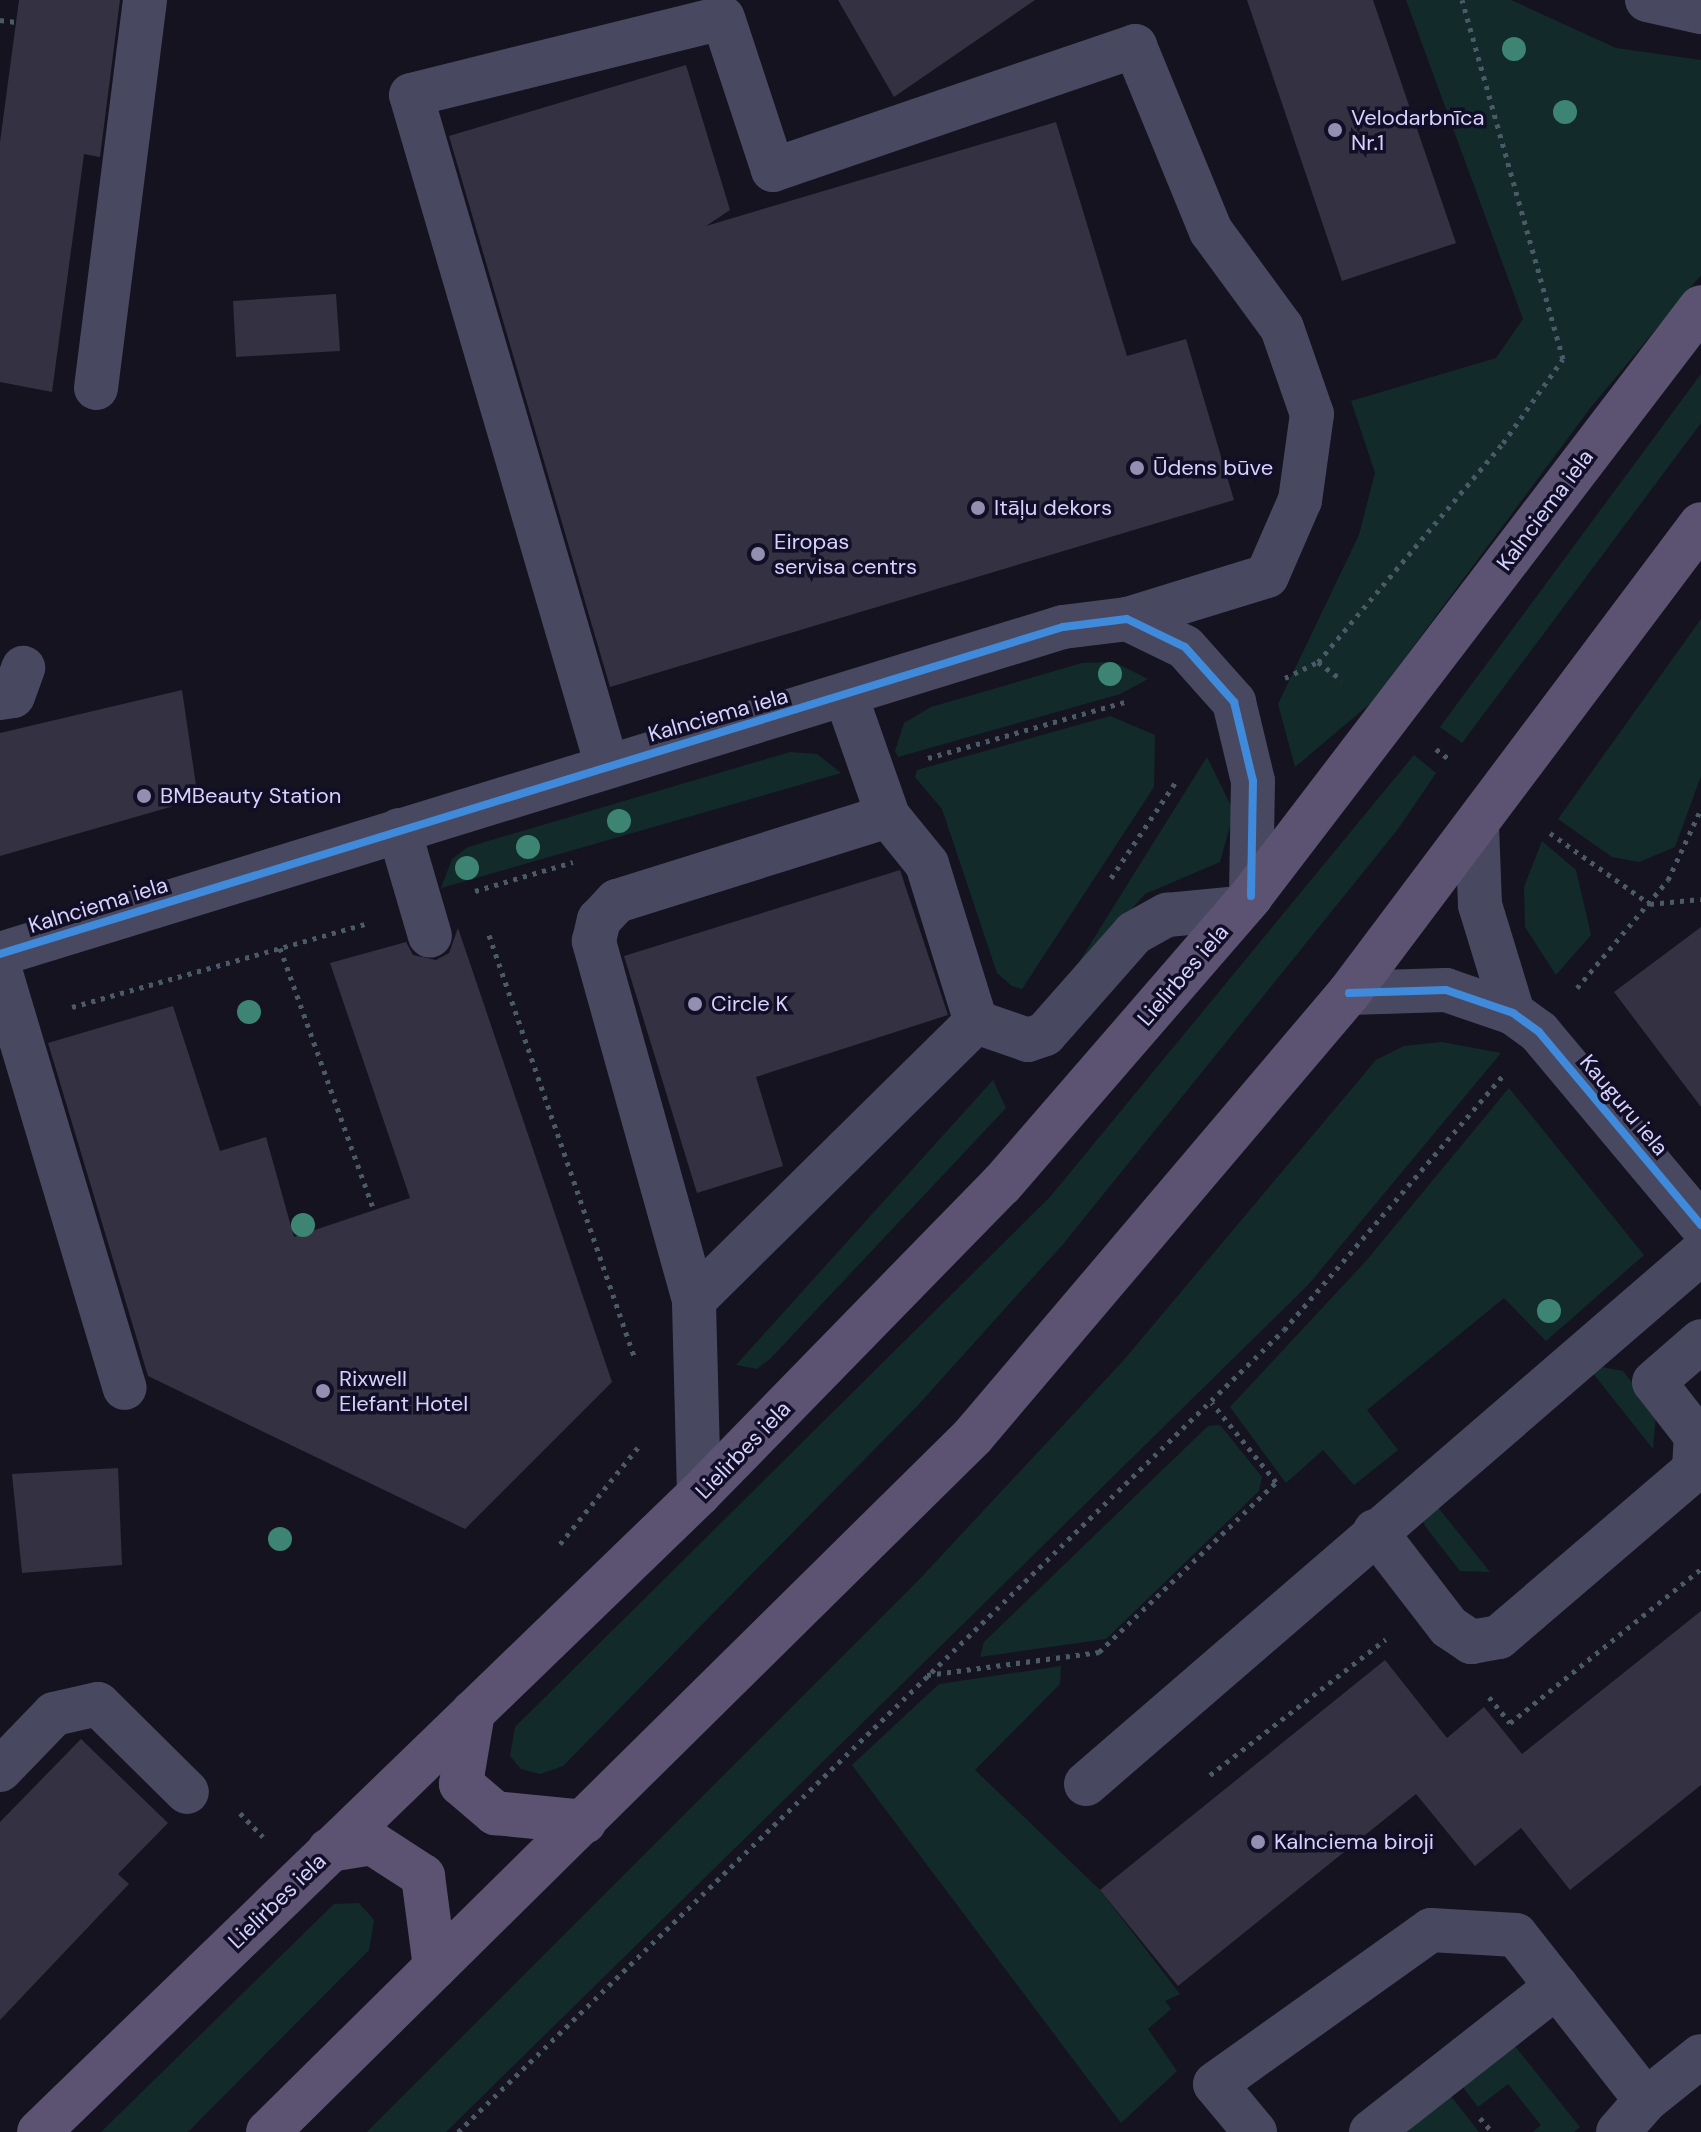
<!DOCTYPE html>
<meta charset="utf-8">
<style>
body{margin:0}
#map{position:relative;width:1701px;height:2132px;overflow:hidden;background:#151320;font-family:"DM Sans",sans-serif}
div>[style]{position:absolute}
.green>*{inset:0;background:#122b2a}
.building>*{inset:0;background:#333142}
.path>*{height:5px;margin-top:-2.5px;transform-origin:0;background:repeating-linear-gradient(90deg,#4a5a67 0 4px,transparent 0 10px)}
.minor>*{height:44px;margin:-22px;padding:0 22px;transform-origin:22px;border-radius:22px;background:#484961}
.major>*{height:44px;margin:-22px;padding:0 22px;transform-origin:22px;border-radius:22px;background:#5c5372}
.cycleway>*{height:8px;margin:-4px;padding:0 4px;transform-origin:4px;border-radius:4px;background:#408adc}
.trees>*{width:24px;height:24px;margin:-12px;border-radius:50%;background:#3d8473}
.dots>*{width:22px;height:22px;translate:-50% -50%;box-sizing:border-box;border:4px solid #110e25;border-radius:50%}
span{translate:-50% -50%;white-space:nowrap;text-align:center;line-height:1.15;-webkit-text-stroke:7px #110e25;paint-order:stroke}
.poi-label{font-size:22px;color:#d5d2ff}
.left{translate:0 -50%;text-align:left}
.street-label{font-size:22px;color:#d5d2ff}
</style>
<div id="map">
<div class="green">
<i style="clip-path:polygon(1406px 0,1511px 0,1616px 48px,1701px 60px,1701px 275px,1591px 407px,1372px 702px,1295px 767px,1278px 704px,1359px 535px,1375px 473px,1351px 401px,1496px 358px,1523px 319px)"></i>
<i style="clip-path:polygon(1701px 374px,1701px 423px,1462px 743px,1440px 727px)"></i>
<i style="clip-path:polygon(1701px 619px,1701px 776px,1675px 847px,1639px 862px,1612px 857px,1558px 819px)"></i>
<i style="clip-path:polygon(1114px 662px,1148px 679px,1120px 694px,898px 757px,895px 751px,904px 723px,931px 707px,1082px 663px)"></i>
<i style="clip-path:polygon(1110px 716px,1155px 735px,1154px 787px,1022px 989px,1012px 986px,997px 973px,942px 809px,915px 777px,917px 770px)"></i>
<i style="clip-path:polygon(790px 752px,817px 754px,841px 773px,441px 888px,452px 859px,468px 847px)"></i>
<i style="clip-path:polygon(1414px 755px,1436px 773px,1398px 829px,1064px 1243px,919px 1404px,563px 1766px,540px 1774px,521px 1769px,510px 1756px,515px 1727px,1050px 1197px)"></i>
<i style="clip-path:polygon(1207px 757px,1234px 812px,1220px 862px,1145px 894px,1064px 986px)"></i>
<i style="clip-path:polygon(1542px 841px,1576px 870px,1591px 935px,1556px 975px,1525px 927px,1524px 887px)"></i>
<i style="clip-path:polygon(1442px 1042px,1501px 1053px,1308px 1285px,446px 2132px,367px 2132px,915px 1584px,1123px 1361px,1376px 1060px,1404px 1046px)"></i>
<i style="clip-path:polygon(993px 1080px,1006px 1108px,771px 1358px,757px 1369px,736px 1365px)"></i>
<i style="clip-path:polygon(1509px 1088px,1644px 1255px,1546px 1341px,1504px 1298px,1367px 1410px,1398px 1450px,1354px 1485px,1323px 1450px,1286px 1483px,1230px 1407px,1366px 1261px)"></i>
<i style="clip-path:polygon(1602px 1367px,1623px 1371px,1656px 1413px,1653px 1449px,1592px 1372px)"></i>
<i style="clip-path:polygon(1220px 1425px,1262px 1477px,1259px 1491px,1106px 1639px,980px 1657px,984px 1642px,1208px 1426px)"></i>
<i style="clip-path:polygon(1432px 1500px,1490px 1572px,1460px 1571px,1425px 1526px,1421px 1515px)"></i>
<i style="clip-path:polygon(1061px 1666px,1060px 1684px,975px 1770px,1100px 1890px,1180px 1994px,1165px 2001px,1171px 2009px,1148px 2029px,1177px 2071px,1121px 2123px,852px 1765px,939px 1684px)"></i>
<i style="clip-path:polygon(359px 1903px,374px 1920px,369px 1950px,188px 2132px,101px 2132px,334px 1904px)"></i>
<i style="clip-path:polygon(1514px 2045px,1580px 2127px,1574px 2132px,1533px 2132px,1541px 2125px,1508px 2084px,1478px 2107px,1462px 2086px)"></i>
<i style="clip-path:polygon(1450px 2095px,1479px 2132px,1400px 2132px)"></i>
</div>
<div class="building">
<i style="clip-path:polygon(19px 0,120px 0,100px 157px,84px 154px,52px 392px,0 382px,0 142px)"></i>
<i style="clip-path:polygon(838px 0,1035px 0,894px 97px)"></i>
<i style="clip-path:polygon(1247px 0,1373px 0,1456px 243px,1342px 281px)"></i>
<i style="clip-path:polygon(686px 65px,730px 210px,706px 226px,1056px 122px,1127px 356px,1186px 339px,1234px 500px,610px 687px,449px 136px)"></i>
<i style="clip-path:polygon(336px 294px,340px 351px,236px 357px,233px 301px)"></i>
<i style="clip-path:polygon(182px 690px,198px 799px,0 856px,0 733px)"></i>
<i style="clip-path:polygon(900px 870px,948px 1015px,756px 1077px,783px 1166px,697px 1193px,624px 956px)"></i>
<i style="clip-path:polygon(1701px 927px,1701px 1107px,1614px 992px)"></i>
<i style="clip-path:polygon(458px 928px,612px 1382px,465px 1529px,148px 1376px,48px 1043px,173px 1006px,220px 1151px,266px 1137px,294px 1237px,410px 1198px,330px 963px,406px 942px,413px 955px,436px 960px,449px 953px)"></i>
<i style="clip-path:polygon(118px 1468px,122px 1565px,22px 1573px,12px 1474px)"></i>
<i style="clip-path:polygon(1701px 1611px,1701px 1785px,1570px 1890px,1521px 1828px,1475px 1866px,1416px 1794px,1178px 1986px,1100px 1890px,1385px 1660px,1447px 1738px,1484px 1707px,1522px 1754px)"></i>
<i style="clip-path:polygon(81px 1739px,168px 1823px,118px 1874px,129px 1884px,0 2020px,0 1822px)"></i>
</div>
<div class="path">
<i style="left:0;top:20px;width:16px;rotate:7deg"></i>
<i style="left:1318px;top:662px;width:287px;rotate:-49.8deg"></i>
<i style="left:1503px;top:443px;width:103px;rotate:-54.5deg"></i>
<i style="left:1563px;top:359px;width:373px;rotate:-105.7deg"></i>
<i style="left:1285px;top:678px;width:37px;rotate:-26deg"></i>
<i style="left:1318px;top:662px;width:30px;rotate:37deg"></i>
<i style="left:1436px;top:749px;width:18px;rotate:38deg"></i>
<i style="left:928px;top:758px;width:204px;rotate:-15.9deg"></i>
<i style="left:1550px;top:833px;width:123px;rotate:35.4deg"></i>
<i style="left:1650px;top:904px;width:51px;rotate:-5.6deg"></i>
<i style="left:1111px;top:878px;width:118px;rotate:-56deg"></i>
<i style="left:475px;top:891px;width:102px;rotate:-16.5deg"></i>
<i style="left:489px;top:935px;width:445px;rotate:71deg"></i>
<i style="left:280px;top:948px;width:278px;rotate:70.3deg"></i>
<i style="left:1577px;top:988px;width:141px;rotate:-49.9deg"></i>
<i style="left:1668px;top:880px;width:78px;rotate:-65.1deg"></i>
<i style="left:72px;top:1007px;width:305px;rotate:-15.8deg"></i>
<i style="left:560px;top:1544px;width:126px;rotate:-51.1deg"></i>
<i style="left:927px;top:1675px;width:174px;rotate:-7.6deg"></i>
<i style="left:1099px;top:1652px;width:245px;rotate:-43.8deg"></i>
<i style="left:1276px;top:1482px;width:102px;rotate:-129deg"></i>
<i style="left:1489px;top:1697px;width:33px;rotate:51deg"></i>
<i style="left:1510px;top:1723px;width:245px;rotate:-38.9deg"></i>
<i style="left:1210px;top:1775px;width:222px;rotate:-37.7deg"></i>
<i style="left:240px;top:1813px;width:33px;rotate:46deg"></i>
<i style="left:1480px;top:2118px;width:18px;rotate:49deg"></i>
<i style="left:458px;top:2132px;width:1151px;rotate:-44.16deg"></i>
<i style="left:1284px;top:1330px;width:336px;rotate:-49.3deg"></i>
</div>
<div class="minor">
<i style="left:1647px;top:0;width:55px;rotate:12.5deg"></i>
<i style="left:96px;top:388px;width:391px;rotate:-82.8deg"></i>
<i style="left:846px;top:696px;width:127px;rotate:70.7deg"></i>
<i style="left:888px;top:816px;width:62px;rotate:50.9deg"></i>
<i style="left:927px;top:864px;width:165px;rotate:72.8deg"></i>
<i style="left:0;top:698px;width:13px;rotate:-9deg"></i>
<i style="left:13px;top:696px;width:30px;rotate:-70deg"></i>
<i style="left:607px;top:766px;width:699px;rotate:-106.28deg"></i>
<i style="left:411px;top:95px;width:321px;rotate:-13.9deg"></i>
<i style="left:723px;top:18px;width:160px;rotate:71.8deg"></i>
<i style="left:773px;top:170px;width:383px;rotate:-18.9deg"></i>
<i style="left:1135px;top:46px;width:200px;rotate:67.7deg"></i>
<i style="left:1211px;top:231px;width:120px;rotate:53.8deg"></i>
<i style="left:1282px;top:328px;width:91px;rotate:70.8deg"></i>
<i style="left:1312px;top:414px;width:87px;rotate:97.9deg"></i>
<i style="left:1300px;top:500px;width:83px;rotate:113.5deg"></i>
<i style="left:1267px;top:576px;width:146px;rotate:162.9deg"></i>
<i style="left:1477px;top:826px;width:79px;rotate:87.8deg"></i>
<i style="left:1480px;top:905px;width:113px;rotate:73deg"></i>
<i style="left:399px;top:830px;width:110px;rotate:73.7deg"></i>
<i style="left:0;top:954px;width:1112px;rotate:-17.1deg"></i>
<i style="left:1063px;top:627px;width:64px;rotate:-7.1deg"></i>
<i style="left:1127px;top:619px;width:64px;rotate:25.8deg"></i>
<i style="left:1185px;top:647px;width:74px;rotate:48.3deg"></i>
<i style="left:1234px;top:702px;width:81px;rotate:76.5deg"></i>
<i style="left:1253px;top:781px;width:115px;rotate:91deg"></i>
<i style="left:0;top:970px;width:436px;rotate:73.4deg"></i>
<i style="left:1349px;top:993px;width:97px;rotate:-1.8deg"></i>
<i style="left:1446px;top:990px;width:71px;rotate:18.9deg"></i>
<i style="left:1513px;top:1013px;width:32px;rotate:36deg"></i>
<i style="left:1539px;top:1032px;width:252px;rotate:50deg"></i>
<i style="left:694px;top:1300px;width:373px;rotate:-105.6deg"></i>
<i style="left:594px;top:941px;width:22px;rotate:-77deg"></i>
<i style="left:599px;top:920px;width:26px;rotate:-47deg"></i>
<i style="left:617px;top:901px;width:284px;rotate:-17.4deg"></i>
<i style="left:699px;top:1494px;width:194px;rotate:-91.5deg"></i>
<i style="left:694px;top:1300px;width:396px;rotate:-44.6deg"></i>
<i style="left:976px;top:1022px;width:55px;rotate:19.1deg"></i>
<i style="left:1028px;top:1040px;width:18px;rotate:-19deg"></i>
<i style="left:1045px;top:1034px;width:135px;rotate:-48.6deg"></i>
<i style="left:1134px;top:933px;width:38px;rotate:-29deg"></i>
<i style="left:1167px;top:915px;width:73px;rotate:-5.5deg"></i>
<i style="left:1375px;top:1531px;width:121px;rotate:52.4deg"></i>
<i style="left:1449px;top:1627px;width:27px;rotate:34deg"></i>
<i style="left:1471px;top:1642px;width:28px;rotate:-10deg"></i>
<i style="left:1499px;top:1637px;width:257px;rotate:-40.6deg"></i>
<i style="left:1694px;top:1470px;width:34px;rotate:-87deg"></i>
<i style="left:1696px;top:1436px;width:68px;rotate:-127.9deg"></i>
<i style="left:1654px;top:1382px;width:62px;rotate:-41.1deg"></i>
<i style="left:0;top:1770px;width:78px;rotate:-46deg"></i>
<i style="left:54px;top:1714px;width:45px;rotate:-12.8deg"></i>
<i style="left:98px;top:1704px;width:125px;rotate:44.7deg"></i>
<i style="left:1086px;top:1784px;width:813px;rotate:-40.81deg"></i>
<i style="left:1255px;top:2132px;width:62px;rotate:-129.8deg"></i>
<i style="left:1215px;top:2084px;width:265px;rotate:-35.5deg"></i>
<i style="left:1431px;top:1930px;width:85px;rotate:3.4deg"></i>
<i style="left:1516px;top:1935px;width:210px;rotate:51.8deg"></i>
<i style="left:1646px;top:2100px;width:70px;rotate:-38.7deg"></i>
<i style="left:1371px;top:2132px;width:236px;rotate:-38.1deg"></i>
<i style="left:1618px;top:2132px;width:43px;rotate:-48.8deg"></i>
</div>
<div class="major">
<i style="left:473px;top:1712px;width:73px;rotate:99.5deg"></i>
<i style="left:461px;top:1784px;width:45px;rotate:40.5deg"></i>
<i style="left:495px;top:1813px;width:90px;rotate:5.7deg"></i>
<i style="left:329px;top:1850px;width:44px;rotate:-9.2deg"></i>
<i style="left:372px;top:1843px;width:61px;rotate:32.9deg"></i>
<i style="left:423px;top:1876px;width:92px;rotate:82.5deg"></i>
<i style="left:39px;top:2132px;width:918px;rotate:-44.03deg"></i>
<i style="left:699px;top:1494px;width:432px;rotate:-45.7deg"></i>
<i style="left:1001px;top:1185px;width:382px;rotate:-49.1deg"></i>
<i style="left:1251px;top:896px;width:741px;rotate:-52.62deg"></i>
<i style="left:268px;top:2132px;width:991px;rotate:-44.63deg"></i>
<i style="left:973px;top:1436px;width:581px;rotate:-49.68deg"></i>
<i style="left:1349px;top:993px;width:586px;rotate:-53.11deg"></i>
</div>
<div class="cycleway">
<i style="left:0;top:954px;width:1112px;rotate:-17.1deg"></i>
<i style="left:1063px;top:627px;width:64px;rotate:-7.1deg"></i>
<i style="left:1127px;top:619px;width:64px;rotate:25.8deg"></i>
<i style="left:1185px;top:647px;width:74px;rotate:48.3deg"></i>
<i style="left:1234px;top:702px;width:81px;rotate:76.5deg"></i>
<i style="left:1253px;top:781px;width:115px;rotate:91deg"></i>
<i style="left:1349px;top:993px;width:97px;rotate:-1.8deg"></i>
<i style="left:1446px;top:990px;width:71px;rotate:18.9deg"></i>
<i style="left:1513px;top:1013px;width:32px;rotate:36deg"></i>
<i style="left:1539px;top:1032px;width:252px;rotate:50deg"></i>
</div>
<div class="trees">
<i style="left:1514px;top:49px"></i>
<i style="left:1565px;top:112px"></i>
<i style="left:1110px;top:674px"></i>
<i style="left:619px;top:821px"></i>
<i style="left:528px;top:847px"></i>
<i style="left:467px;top:868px"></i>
<i style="left:249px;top:1012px"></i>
<i style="left:303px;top:1225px"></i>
<i style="left:1549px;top:1311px"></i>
<i style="left:280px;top:1539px"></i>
</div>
<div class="dots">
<i style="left:1335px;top:130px;background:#928fb1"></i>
<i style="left:1137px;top:468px;background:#928fb1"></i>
<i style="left:978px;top:508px;background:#928fb1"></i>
<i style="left:758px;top:554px;background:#928fb1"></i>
<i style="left:144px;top:796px;background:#928fb1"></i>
<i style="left:695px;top:1004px;background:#928fb1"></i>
<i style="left:323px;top:1391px;background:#928fb1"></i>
<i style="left:1258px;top:1842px;background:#928fb1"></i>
</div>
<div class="poi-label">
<span class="left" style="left:1351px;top:130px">Velodarbnīca<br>Nr.1</span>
<span class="left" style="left:1153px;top:468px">Ūdens būve</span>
<span class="left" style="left:994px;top:508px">Itāļu dekors</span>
<span class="left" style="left:774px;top:554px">Eiropas<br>servisa centrs</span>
<span class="left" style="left:160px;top:796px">BMBeauty Station</span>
<span class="left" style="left:711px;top:1004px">Circle K</span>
<span class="left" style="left:339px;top:1391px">Rixwell<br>Elefant Hotel</span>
<span class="left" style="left:1274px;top:1842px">Kalnciema biroji</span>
</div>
<div class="street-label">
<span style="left:1545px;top:510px;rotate:-53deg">Kalnciema iela</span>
<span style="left:718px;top:715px;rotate:-16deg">Kalnciema iela</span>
<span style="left:98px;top:905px;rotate:-17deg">Kalnciema iela</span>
<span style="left:1183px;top:975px;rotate:-49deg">Lielirbes iela</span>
<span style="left:1624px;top:1105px;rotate:50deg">Kauguru iela</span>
<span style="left:743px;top:1450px;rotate:-46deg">Lielirbes iela</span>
<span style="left:277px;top:1901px;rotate:-44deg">Lielirbes iela</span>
</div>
</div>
